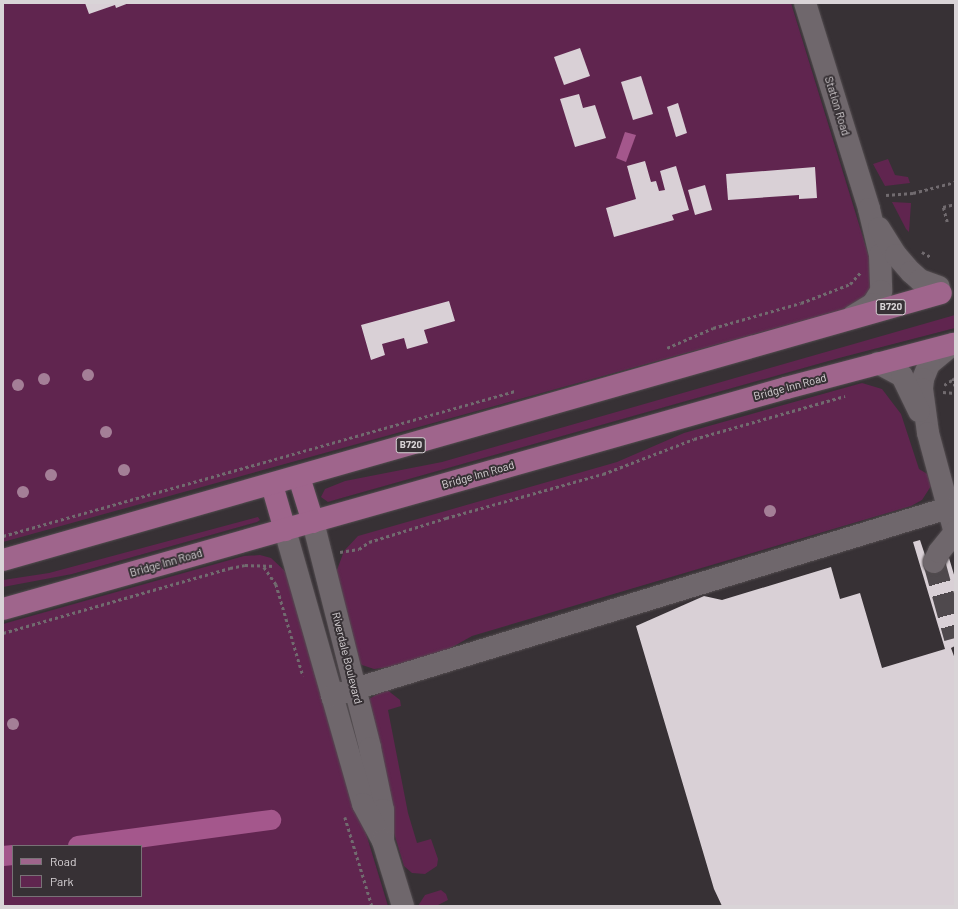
<!DOCTYPE html>
<style>
body{margin:0}
#map{position:relative;width:958px;height:909px;overflow:hidden;background:#373135;font-family:Barlow,sans-serif}
div>[style]{position:absolute}
.green>*{inset:0;background:#60254f}
.water>*{inset:0;background:#a4578c}
.canal>*{height:20px;margin:-10px;padding:0 10px;transform-origin:10px;border-radius:10px;background:#a4578c}
.building>*{inset:0;background:#d9d0d6}
.minor-tunnel>*{height:22px;margin-top:-11px;transform-origin:0;background:repeating-linear-gradient(90deg,#4f494d 0 22px,transparent 0 33px)}
.path>*{height:2.5px;margin-top:-1.25px;transform-origin:0;background:repeating-linear-gradient(90deg,#716b6f 0 3px,transparent 0 6px)}
.roads{filter:drop-shadow(0 0 1px #534d50) drop-shadow(0 0 1px #534d50)}
.minor>*{height:22px;margin:-11px;padding:0 11px;transform-origin:11px;border-radius:11px;background:#6f676c}
.major>*{height:22px;margin:-11px;padding:0 11px;transform-origin:11px;border-radius:11px;background:#9f658c}
.trees>*{width:12px;height:12px;margin:-6px;border-radius:50%;background:#a47f97}
span{translate:-50% -50%;white-space:nowrap;text-align:center;line-height:1.15;-webkit-text-stroke:4px #373135;paint-order:stroke}
.shield-label span{padding:1px 3px;background:#373135;border:1px solid;border-radius:3px;-webkit-text-stroke-width:0}
.shield-label{font-size:10px;color:#d9d4d7;font-weight:700}
.street-label{font-size:11px;color:#d9d4d7}
.frame{position:absolute;inset:0;border:4px solid #d9d4d7;pointer-events:none}
.legend{position:absolute;left:12px;top:845px;width:130px;height:52px;box-sizing:border-box;background:#373135;border:1px solid #787276;margin:0;padding:5px 7px;list-style:none;font-size:12px;color:#d9d4d7}
.legend li{display:flex;align-items:center;gap:8px;height:20px}
.legend b{width:20px;border:1px solid #787276}
</style>
<div id="map">
<div class="green">
<i style="clip-path:polygon(3px 3px,791px 3px,873px 270px,871px 294px,845px 309px,3px 542px)"></i>
<i style="clip-path:polygon(888px 159px,895px 175px,908px 177px,910px 183px,885px 186px,873px 164px)"></i>
<i style="clip-path:polygon(892px 202px,911px 203px,909px 232px,906px 229px)"></i>
<i style="clip-path:polygon(955px 315px,955px 328px,839px 358px,338px 499px,328px 502px,321px 497px,325px 489px,345px 481px,442px 462px)"></i>
<i style="clip-path:polygon(862px 383px,882px 389px,901px 414px,919px 469px,929px 475px,931px 486px,922px 500px,911px 506px,472px 636px,447px 650px,390px 667px,374px 669px,362px 665px,355px 658px,337px 584px,337px 570px,344px 551px,358px 536px,617px 462px,684px 433px)"></i>
<i style="clip-path:polygon(258px 517px,260px 520px,257px 522px,72px 574px,3px 587px,3px 580px,49px 573px)"></i>
<i style="clip-path:polygon(evenodd,260px 555px,271px 558px,287px 573px,388px 906px,3px 906px,3px 624px,244px 556px,260px 555px,13px 846px,141px 846px,141px 896px,13px 896px,13px 846px)"></i>
<i style="clip-path:polygon(386px 689px,400px 700px,401px 706px,388px 710px,408px 813px,417px 843px,431px 839px,438px 859px,437px 866px,425px 874px,412px 873px,404px 866px,391px 823px,368px 706px,369px 699px)"></i>
<i style="clip-path:polygon(441px 890px,446px 894px,448px 900px,436px 906px,418px 906px,425px 895px)"></i>
</div>
<div class="water">
<i style="clip-path:polygon(625px 132px,636px 135px,626px 162px,616px 158px)"></i>
</div>
<div class="canal">
<i style="left:78px;top:846px;width:195px;rotate:-7.7deg"></i>
<i style="left:3px;top:856px;width:10px;rotate:-6deg"></i>
</div>
<div class="building">
<i style="clip-path:polygon(85px 3px,129px 3px,116px 8px,115px 5px,89px 14px)"></i>
<i style="clip-path:polygon(580px 48px,590px 76px,564px 85px,554px 57px)"></i>
<i style="clip-path:polygon(641px 76px,653px 114px,633px 120px,621px 82px)"></i>
<i style="clip-path:polygon(579px 94px,583px 108px,595px 105px,606px 138px,575px 147px,560px 99px)"></i>
<i style="clip-path:polygon(678px 103px,687px 133px,676px 137px,667px 107px)"></i>
<i style="clip-path:polygon(645px 161px,651px 182px,656px 181px,659px 191px,665px 190px,660px 171px,676px 166px,689px 210px,672px 215px,674px 220px,614px 237px,606px 208px,636px 199px,627px 166px)"></i>
<i style="clip-path:polygon(815px 167px,817px 198px,799px 199px,799px 195px,728px 200px,726px 174px)"></i>
<i style="clip-path:polygon(705px 185px,712px 210px,695px 215px,688px 190px)"></i>
<i style="clip-path:polygon(449px 301px,455px 321px,424px 330px,428px 343px,407px 349px,404px 338px,382px 344px,385px 355px,371px 360px,361px 325px)"></i>
<i style="clip-path:polygon(920px 540px,928px 564px,949px 558px,955px 578px,955px 646px,951px 648px,955px 659px,955px 906px,722px 906px,714px 889px,636px 626px,704px 596px,722px 600px,831px 567px,840px 599px,860px 593px,882px 668px,945px 649px,913px 542px)"></i>
</div>
<div class="minor-tunnel">
<i style="left:934px;top:562px;width:79px;rotate:74.6deg"></i>
</div>
<div class="path">
<i style="left:886px;top:195px;width:27px;rotate:-4deg"></i>
<i style="left:913px;top:193px;width:43px;rotate:-14.7deg"></i>
<i style="left:947px;top:222px;width:16px;rotate:-105deg"></i>
<i style="left:943px;top:207px;width:12px;rotate:-14deg"></i>
<i style="left:922px;top:252px;width:10px;rotate:29deg"></i>
<i style="left:667px;top:348px;width:50px;rotate:-23.5deg"></i>
<i style="left:713px;top:328px;width:91px;rotate:-15.9deg"></i>
<i style="left:801px;top:303px;width:53px;rotate:-21.2deg"></i>
<i style="left:850px;top:284px;width:15px;rotate:-48deg"></i>
<i style="left:953px;top:378px;width:8px;rotate:76deg"></i>
<i style="left:944px;top:385px;width:13px;rotate:-32deg"></i>
<i style="left:943px;top:392px;width:12px;rotate:5deg"></i>
<i style="left:3px;top:536px;width:532px;rotate:-15.81deg"></i>
<i style="left:340px;top:552px;width:19px;rotate:-9deg"></i>
<i style="left:359px;top:549px;width:12px;rotate:-35deg"></i>
<i style="left:369px;top:542px;width:81px;rotate:-17.3deg"></i>
<i style="left:446px;top:518px;width:163px;rotate:-15.7deg"></i>
<i style="left:603px;top:474px;width:97px;rotate:-21deg"></i>
<i style="left:694px;top:439px;width:157px;rotate:-15.9deg"></i>
<i style="left:264px;top:567px;width:21px;rotate:55deg"></i>
<i style="left:276px;top:584px;width:96px;rotate:73.6deg"></i>
<i style="left:3px;top:633px;width:236px;rotate:-16deg"></i>
<i style="left:230px;top:568px;width:15px;rotate:-11deg"></i>
<i style="left:245px;top:565px;width:30px;rotate:2deg"></i>
<i style="left:345px;top:817px;width:93px;rotate:73.1deg"></i>
</div>
<div class="roads">
<div class="minor">
<i style="left:805px;top:3px;width:216px;rotate:72.7deg"></i>
<i style="left:869px;top:209px;width:47px;rotate:76.6deg"></i>
<i style="left:880px;top:255px;width:36px;rotate:88deg"></i>
<i style="left:881px;top:291px;width:15px;rotate:122deg"></i>
<i style="left:873px;top:304px;width:23px;rotate:149deg"></i>
<i style="left:879px;top:228px;width:32px;rotate:58deg"></i>
<i style="left:896px;top:255px;width:23px;rotate:49deg"></i>
<i style="left:911px;top:272px;width:12px;rotate:42deg"></i>
<i style="left:920px;top:280px;width:20px;rotate:20deg"></i>
<i style="left:953px;top:344px;width:31px;rotate:140deg"></i>
<i style="left:929px;top:364px;width:16px;rotate:112deg"></i>
<i style="left:923px;top:379px;width:10px;rotate:96deg"></i>
<i style="left:922px;top:389px;width:44px;rotate:82.2deg"></i>
<i style="left:928px;top:433px;width:104px;rotate:74.9deg"></i>
<i style="left:878px;top:363px;width:27px;rotate:28deg"></i>
<i style="left:902px;top:376px;width:39px;rotate:64deg"></i>
<i style="left:313px;top:522px;width:233px;rotate:75.8deg"></i>
<i style="left:370px;top:748px;width:63px;rotate:78.2deg"></i>
<i style="left:383px;top:810px;width:31px;rotate:90deg"></i>
<i style="left:285px;top:530px;width:285px;rotate:74.1deg"></i>
<i style="left:363px;top:804px;width:42px;rotate:61.6deg"></i>
<i style="left:383px;top:841px;width:68px;rotate:72.9deg"></i>
<i style="left:934px;top:562px;width:11px;rotate:-63deg"></i>
<i style="left:939px;top:552px;width:26px;rotate:-51deg"></i>
<i style="left:332px;top:696px;width:644px;rotate:-16.97deg"></i>
</div>
<div class="major">
<i style="left:299px;top:477px;width:47px;rotate:72.7deg"></i>
<i style="left:272px;top:485px;width:47px;rotate:73.9deg"></i>
<i style="left:3px;top:560px;width:975px;rotate:-15.89deg"></i>
<i style="left:3px;top:609px;width:814px;rotate:-15.76deg"></i>
<i style="left:786px;top:388px;width:173px;rotate:-14.8deg"></i>
</div>
</div>
<div class="trees">
<i style="left:88px;top:375px"></i>
<i style="left:44px;top:379px"></i>
<i style="left:18px;top:385px"></i>
<i style="left:106px;top:432px"></i>
<i style="left:124px;top:470px"></i>
<i style="left:51px;top:475px"></i>
<i style="left:23px;top:492px"></i>
<i style="left:770px;top:511px"></i>
<i style="left:13px;top:724px"></i>
</div>
<div class="shield-label">
<span style="left:891px;top:307px">B720</span>
<span style="left:411px;top:445px">B720</span>
</div>
<div class="street-label">
<span style="left:837px;top:106px;rotate:73deg">Station Road</span>
<span style="left:790px;top:387px;rotate:-15deg">Bridge Inn Road</span>
<span style="left:478px;top:475px;rotate:-16deg">Bridge Inn Road</span>
<span style="left:166px;top:563px;rotate:-16deg">Bridge Inn Road</span>
<span style="left:347px;top:658px;rotate:76deg">Riverdale Boulevard</span>
</div>
<div class="frame"></div>
<ul class="legend">
<li><b style="height:5px;background:#9f658c"></b>Road</li>
<li><b style="height:11px;background:#60254f"></b>Park</li>
</ul>
</div>
